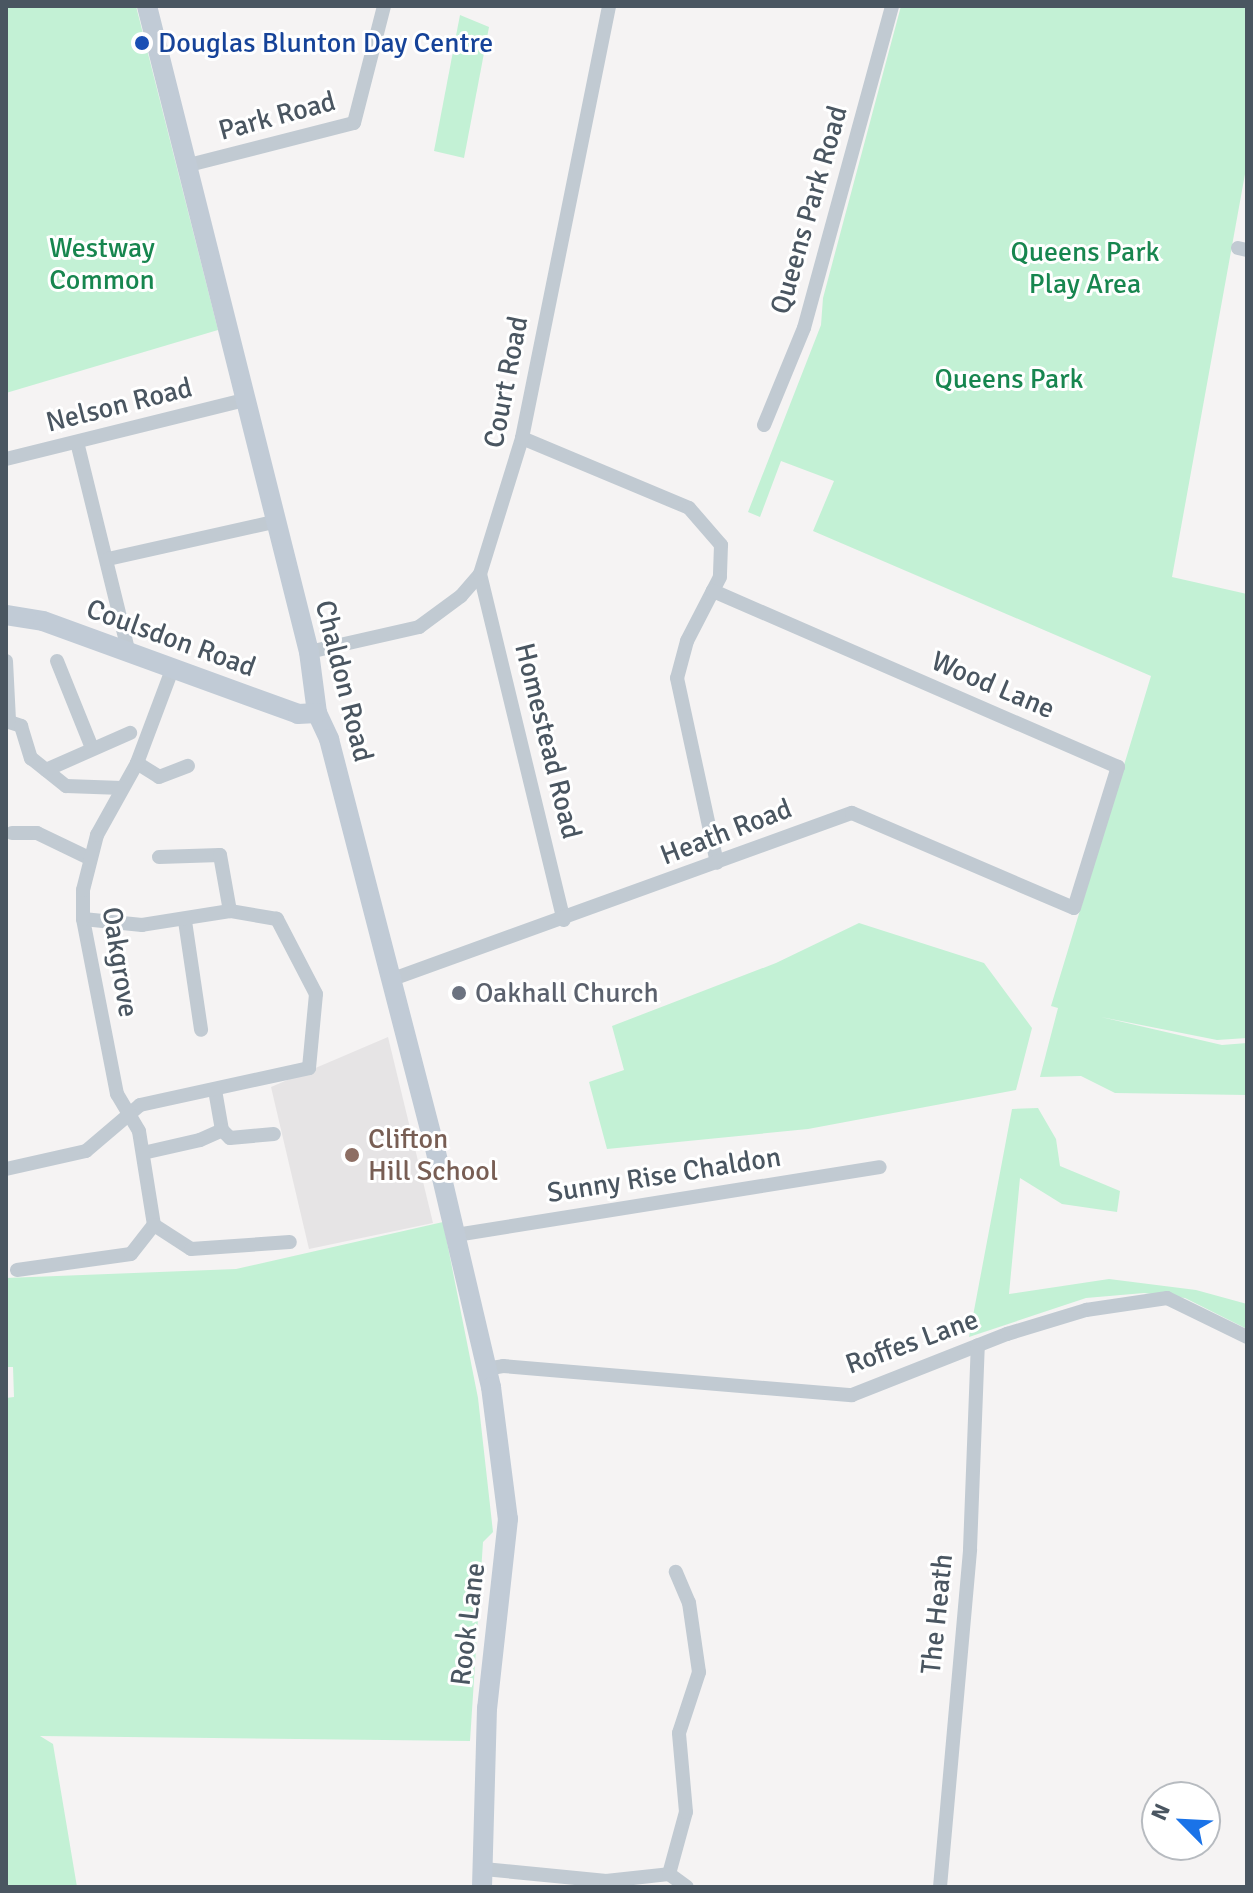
<!DOCTYPE html>
<style>
body{margin:0}
#map{position:relative;width:1253px;height:1893px;overflow:hidden;background:#f5f3f3;font-family:Signika,sans-serif}
div>[style]{position:absolute}
.education>*{inset:0;background:#e6e4e5}
.green>*{inset:0;background:#c3f1d5}
.street>*{height:14px;margin:-7px;padding:0 7px;transform-origin:7px;border-radius:7px;background:#c1cad2}
.secondary>*{height:20px;margin:-10px;padding:0 10px;transform-origin:10px;border-radius:10px;background:#c1cbd6}
.dots>*{width:22px;height:22px;translate:-50% -50%;box-sizing:border-box;border:4px solid #fff;border-radius:50%}
span{translate:-50% -50%;white-space:nowrap;text-align:center;line-height:1.15;-webkit-text-stroke:6px #fff;paint-order:stroke}
.transit-label{font-size:28px;color:#164399}
.left{translate:0 -50%;text-align:left}
.street-label{font-size:28px;color:#4a5661}
.park-label{font-size:28px;color:#17864f}
.worship-label{font-size:28px;color:#5b616d}
.education-label{font-size:28px;color:#785e54}
.frame{position:absolute;inset:0;border:8px solid #4a5661;pointer-events:none}
.north{position:absolute;left:1141px;top:1781px;width:80px;height:80px;box-sizing:border-box;background:#fff;border:2px solid #b7bbc0;border-radius:50%;rotate:294deg;font-size:22px;font-weight:700;line-height:32px;text-align:center;color:#4a5661}
.north::after{content:'';display:block;margin:auto;width:28px;height:36px;background:#1a73e8;clip-path:polygon(50% 0,100% 100%,50% 72%,0 100%)}
</style>
<div id="map">
<div class="education">
<i style="clip-path:polygon(388px 1037px,433px 1223px,309px 1249px,271px 1087px)"></i>
</div>
<div class="green">
<i style="clip-path:polygon(6px 6px,136px 6px,218px 330px,6px 393px)"></i>
<i style="clip-path:polygon(901px 6px,1247px 6px,1247px 163px,1172px 577px,1247px 594px,1247px 1038px,1217px 1040px,1101px 1017px,1222px 1045px,1247px 1043px,1247px 1095px,1115px 1093px,1081px 1076px,1040px 1077px,1058px 1008px,1051px 1006px,1151px 676px,813px 531px,834px 481px,781px 461px,760px 517px,748px 512px,821px 325px,823px 298px)"></i>
<i style="clip-path:polygon(460px 15px,489px 27px,464px 158px,434px 151px)"></i>
<i style="clip-path:polygon(859px 923px,984px 963px,1032px 1028px,1016px 1090px,808px 1129px,607px 1149px,589px 1082px,624px 1070px,612px 1026px,776px 963px)"></i>
<i style="clip-path:polygon(1038px 1108px,1056px 1139px,1060px 1166px,1120px 1191px,1117px 1212px,1062px 1204px,1020px 1178px,1009px 1294px,1109px 1279px,1196px 1290px,1247px 1304px,1247px 1329px,1185px 1298px,1144px 1293px,1086px 1298px,969px 1337px,1012px 1109px)"></i>
<i style="clip-path:polygon(443px 1222px,478px 1398px,493px 1532px,483px 1542px,470px 1741px,40px 1736px,53px 1744px,77px 1887px,6px 1887px,6px 1398px,14px 1397px,13px 1367px,6px 1367px,6px 1278px,236px 1269px)"></i>
</div>
<div class="street">
<i style="left:189px;top:165px;width:170px;rotate:-14.3deg"></i>
<i style="left:354px;top:123px;width:121px;rotate:-75.6deg"></i>
<i style="left:1238px;top:248px;width:9px;rotate:13deg"></i>
<i style="left:764px;top:425px;width:105px;rotate:-67.6deg"></i>
<i style="left:804px;top:328px;width:334px;rotate:-74.7deg"></i>
<i style="left:522px;top:438px;width:181px;rotate:22.7deg"></i>
<i style="left:689px;top:508px;width:49px;rotate:49.1deg"></i>
<i style="left:721px;top:545px;width:32px;rotate:92deg"></i>
<i style="left:720px;top:577px;width:72px;rotate:117.3deg"></i>
<i style="left:687px;top:641px;width:38px;rotate:105deg"></i>
<i style="left:677px;top:678px;width:189px;rotate:77.8deg"></i>
<i style="left:77px;top:442px;width:217px;rotate:76.2deg"></i>
<i style="left:6px;top:459px;width:245px;rotate:-13.9deg"></i>
<i style="left:108px;top:559px;width:170px;rotate:-12.6deg"></i>
<i style="left:480px;top:574px;width:356px;rotate:76.4deg"></i>
<i style="left:309px;top:652px;width:113px;rotate:-12.8deg"></i>
<i style="left:419px;top:627px;width:52px;rotate:-36.4deg"></i>
<i style="left:461px;top:596px;width:29px;rotate:-49deg"></i>
<i style="left:480px;top:574px;width:142px;rotate:-72.8deg"></i>
<i style="left:522px;top:438px;width:441px;rotate:-78.6deg"></i>
<i style="left:6px;top:661px;width:60px;rotate:87.1deg"></i>
<i style="left:57px;top:661px;width:94px;rotate:68.1deg"></i>
<i style="left:6px;top:721px;width:16px;rotate:18deg"></i>
<i style="left:21px;top:726px;width:34px;rotate:73deg"></i>
<i style="left:31px;top:758px;width:45px;rotate:38.7deg"></i>
<i style="left:66px;top:786px;width:56px;rotate:2deg"></i>
<i style="left:137px;top:763px;width:26px;rotate:32deg"></i>
<i style="left:159px;top:777px;width:31px;rotate:-21deg"></i>
<i style="left:46px;top:770px;width:92px;rotate:-23.8deg"></i>
<i style="left:12px;top:833px;width:25px"></i>
<i style="left:37px;top:833px;width:58px;rotate:25.7deg"></i>
<i style="left:159px;top:857px;width:61px;rotate:-1.9deg"></i>
<i style="left:220px;top:855px;width:57px;rotate:79.9deg"></i>
<i style="left:185px;top:921px;width:110px;rotate:81.6deg"></i>
<i style="left:390px;top:980px;width:491px;rotate:-19.9deg"></i>
<i style="left:852px;top:813px;width:241px;rotate:23.2deg"></i>
<i style="left:1074px;top:908px;width:148px;rotate:-72.7deg"></i>
<i style="left:1118px;top:767px;width:442px;rotate:-156.5deg"></i>
<i style="left:215px;top:1090px;width:41px;rotate:80.1deg"></i>
<i style="left:222px;top:1130px;width:11px;rotate:45deg"></i>
<i style="left:230px;top:1138px;width:44px;rotate:-5.2deg"></i>
<i style="left:143px;top:1153px;width:58px;rotate:-12.8deg"></i>
<i style="left:200px;top:1140px;width:24px;rotate:-24deg"></i>
<i style="left:6px;top:1169px;width:82px;rotate:-12.7deg"></i>
<i style="left:86px;top:1151px;width:71px;rotate:-40.4deg"></i>
<i style="left:140px;top:1105px;width:173px;rotate:-12.3deg"></i>
<i style="left:309px;top:1068px;width:74px;rotate:-84.6deg"></i>
<i style="left:316px;top:994px;width:85px;rotate:-117.5deg"></i>
<i style="left:277px;top:919px;width:48px;rotate:-170.3deg"></i>
<i style="left:230px;top:911px;width:89px;rotate:171deg"></i>
<i style="left:142px;top:925px;width:59px;rotate:-174.2deg"></i>
<i style="left:154px;top:1225px;width:95px;rotate:-99.1deg"></i>
<i style="left:139px;top:1131px;width:43px;rotate:-120.7deg"></i>
<i style="left:117px;top:1094px;width:178px;rotate:-101deg"></i>
<i style="left:83px;top:919px;width:29px;rotate:-90deg"></i>
<i style="left:83px;top:890px;width:57px;rotate:-75.7deg"></i>
<i style="left:97px;top:835px;width:82px;rotate:-60.9deg"></i>
<i style="left:137px;top:763px;width:99px;rotate:-69.4deg"></i>
<i style="left:456px;top:1235px;width:429px;rotate:-9.1deg"></i>
<i style="left:17px;top:1270px;width:115px;rotate:-8deg"></i>
<i style="left:131px;top:1254px;width:37px;rotate:-52deg"></i>
<i style="left:154px;top:1225px;width:44px;rotate:33deg"></i>
<i style="left:191px;top:1249px;width:99px;rotate:-4deg"></i>
<i style="left:486px;top:1369px;width:17px;rotate:-10deg"></i>
<i style="left:503px;top:1366px;width:350px;rotate:4.8deg"></i>
<i style="left:852px;top:1395px;width:167px;rotate:-21.5deg"></i>
<i style="left:1007px;top:1334px;width:83px;rotate:-16.9deg"></i>
<i style="left:1086px;top:1310px;width:82px;rotate:-8.4deg"></i>
<i style="left:1167px;top:1298px;width:89px;rotate:26deg"></i>
<i style="left:484px;top:1869px;width:123px;rotate:5.6deg"></i>
<i style="left:606px;top:1881px;width:63px;rotate:-6.3deg"></i>
<i style="left:669px;top:1874px;width:64px;rotate:-74.7deg"></i>
<i style="left:686px;top:1812px;width:79px;rotate:-95.1deg"></i>
<i style="left:679px;top:1733px;width:64px;rotate:-71.8deg"></i>
<i style="left:699px;top:1672px;width:70px;rotate:-98.2deg"></i>
<i style="left:689px;top:1603px;width:34px;rotate:-113deg"></i>
<i style="left:669px;top:1874px;width:22px;rotate:36deg"></i>
<i style="left:940px;top:1887px;width:339px;rotate:-84.9deg"></i>
<i style="left:970px;top:1549px;width:204px;rotate:-87.8deg"></i>
</div>
<div class="secondary">
<i style="left:147px;top:6px;width:666px;rotate:75.92deg"></i>
<i style="left:309px;top:652px;width:62px;rotate:82.5deg"></i>
<i style="left:317px;top:713px;width:29px;rotate:65deg"></i>
<i style="left:329px;top:739px;width:418px;rotate:75.5deg"></i>
<i style="left:434px;top:1144px;width:250px;rotate:76.8deg"></i>
<i style="left:491px;top:1387px;width:133px;rotate:82.7deg"></i>
<i style="left:508px;top:1519px;width:190px;rotate:96.3deg"></i>
<i style="left:487px;top:1708px;width:179px;rotate:91.6deg"></i>
<i style="left:6px;top:615px;width:37px;rotate:9deg"></i>
<i style="left:43px;top:621px;width:271px;rotate:20deg"></i>
<i style="left:298px;top:714px;width:19px;rotate:-3deg"></i>
</div>
<div class="dots">
<i style="left:142px;top:43px;background:#1a4fb4"></i>
<i style="left:459px;top:993px;background:#6b7280"></i>
<i style="left:352px;top:1155px;background:#8d6e63"></i>
</div>
<div class="transit-label">
<span class="left" style="left:158px;top:43px">Douglas Blunton Day Centre</span>
</div>
<div class="street-label">
<span style="left:277px;top:116px;rotate:-15deg">Park Road</span>
<span style="left:809px;top:210px;rotate:-74deg">Queens Park Road</span>
<span style="left:506px;top:382px;rotate:-79deg">Court Road</span>
<span style="left:119px;top:405px;rotate:-14deg">Nelson Road</span>
<span style="left:171px;top:638px;rotate:20deg">Coulsdon Road</span>
<span style="left:344px;top:681px;rotate:76deg">Chaldon Road</span>
<span style="left:993px;top:685px;rotate:23deg">Wood Lane</span>
<span style="left:548px;top:741px;rotate:76deg">Homestead Road</span>
<span style="left:726px;top:832px;rotate:-21deg">Heath Road</span>
<span style="left:120px;top:962px;rotate:81deg">Oakgrove</span>
<span style="left:664px;top:1175px;rotate:-9deg">Sunny Rise Chaldon</span>
<span style="left:912px;top:1342px;rotate:-20deg">Roffes Lane</span>
<span style="left:937px;top:1614px;rotate:-84deg">The Heath</span>
<span style="left:468px;top:1624px;rotate:-83deg">Rook Lane</span>
</div>
<div class="park-label">
<span style="left:102px;top:264px">Westway<br>Common</span>
<span style="left:1085px;top:268px">Queens Park<br>Play Area</span>
<span style="left:1009px;top:379px">Queens Park</span>
</div>
<div class="worship-label">
<span class="left" style="left:475px;top:993px">Oakhall Church</span>
</div>
<div class="education-label">
<span class="left" style="left:368px;top:1155px">Clifton<br>Hill School</span>
</div>
<div class="frame"></div>
<div class="north">N</div>
</div>
